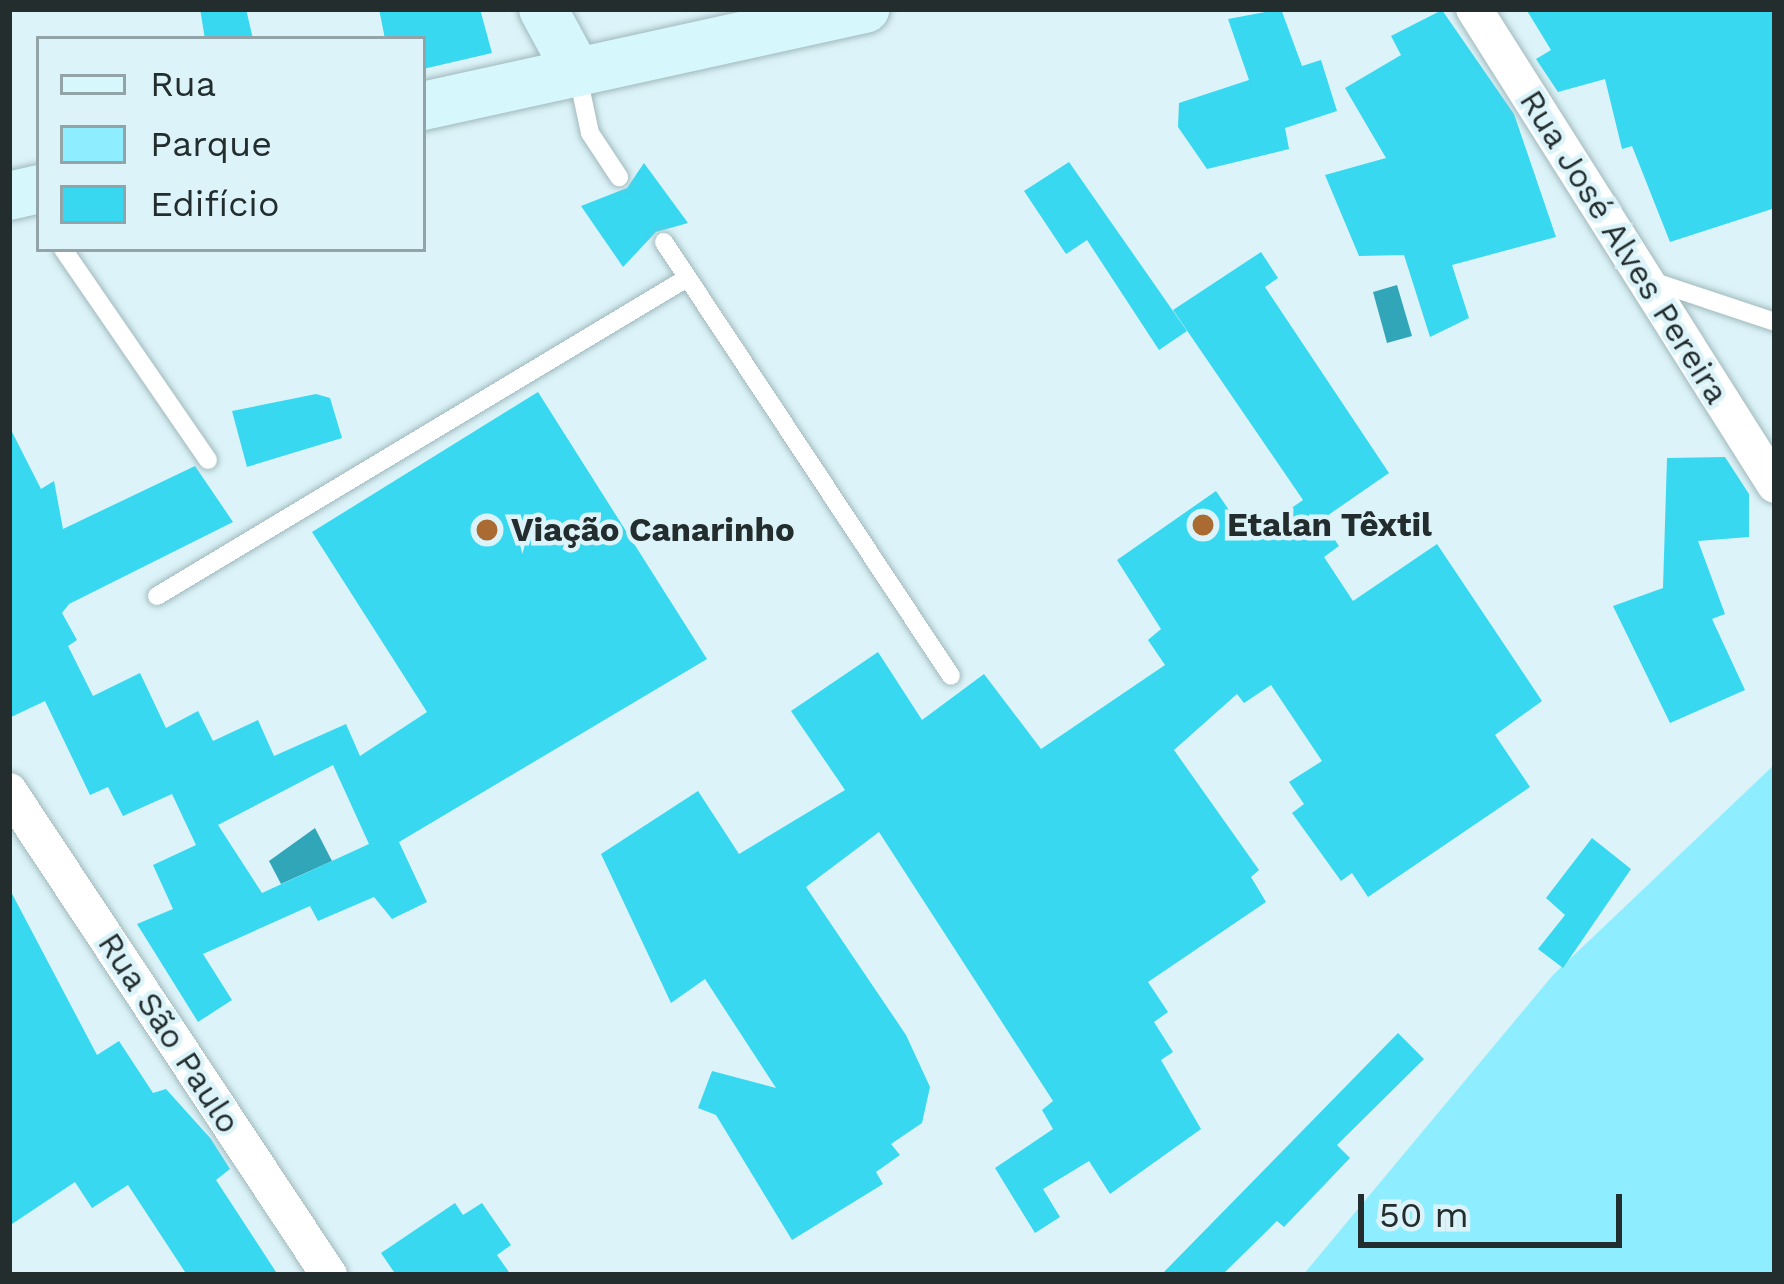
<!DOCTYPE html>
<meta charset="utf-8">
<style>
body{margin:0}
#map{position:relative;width:1784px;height:1284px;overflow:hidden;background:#dcf4f9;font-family:"Work Sans",sans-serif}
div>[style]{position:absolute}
.green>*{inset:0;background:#8eedfe}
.water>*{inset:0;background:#30a6b8}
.building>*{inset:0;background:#38d8f0}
.roads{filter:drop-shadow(0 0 3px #a1b9bd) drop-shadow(0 0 3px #a1b9bd)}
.lane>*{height:18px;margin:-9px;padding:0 9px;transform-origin:9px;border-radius:9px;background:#fff}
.street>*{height:36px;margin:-18px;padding:0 18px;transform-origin:18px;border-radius:18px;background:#fff}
.secondary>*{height:48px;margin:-24px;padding:0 24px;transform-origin:24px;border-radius:24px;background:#d6f8fd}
.dots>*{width:33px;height:33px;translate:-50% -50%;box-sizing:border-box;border:6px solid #dcf4f9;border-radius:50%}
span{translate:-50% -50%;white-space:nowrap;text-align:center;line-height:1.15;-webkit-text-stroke:9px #dcf4f9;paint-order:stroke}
.street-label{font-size:33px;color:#232d2e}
.poi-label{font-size:33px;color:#232d2e;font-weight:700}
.left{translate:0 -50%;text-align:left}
.frame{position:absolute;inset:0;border:12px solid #232d2e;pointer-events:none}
.legend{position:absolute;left:36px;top:36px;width:390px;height:216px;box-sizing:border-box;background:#dcf4f9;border:3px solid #92a4a8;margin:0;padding:15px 21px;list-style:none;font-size:36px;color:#232d2e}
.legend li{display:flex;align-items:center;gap:24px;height:60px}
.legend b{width:60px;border:3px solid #92a4a8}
.scale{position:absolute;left:1358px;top:1194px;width:264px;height:54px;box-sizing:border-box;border:6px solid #232d2e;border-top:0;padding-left:15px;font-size:36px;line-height:42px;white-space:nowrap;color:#232d2e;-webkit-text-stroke:9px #dcf4f9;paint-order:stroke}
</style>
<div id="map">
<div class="green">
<i style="clip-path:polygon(1775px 764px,1775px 1275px,1303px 1275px,1553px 975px)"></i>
</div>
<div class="water">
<i style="clip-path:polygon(1397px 285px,1412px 336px,1387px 343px,1373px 292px)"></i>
<i style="clip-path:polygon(315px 828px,332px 861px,281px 884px,269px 861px)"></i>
</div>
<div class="building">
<i style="clip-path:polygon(200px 9px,246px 9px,253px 39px,205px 39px)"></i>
<i style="clip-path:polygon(379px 9px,480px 9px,492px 53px,423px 69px,423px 39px,385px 39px)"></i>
<i style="clip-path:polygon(1281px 9px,1302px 66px,1321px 60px,1337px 111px,1285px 128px,1289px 149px,1207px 169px,1178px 127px,1179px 103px,1249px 80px,1228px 19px)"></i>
<i style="clip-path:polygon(1526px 9px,1775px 9px,1775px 208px,1670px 242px,1632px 146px,1622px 149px,1605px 79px,1558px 92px,1536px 59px,1551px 50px)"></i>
<i style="clip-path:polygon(1442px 10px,1514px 114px,1556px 237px,1452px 265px,1469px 318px,1430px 337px,1404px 255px,1359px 256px,1325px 175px,1386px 158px,1345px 88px,1401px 55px,1391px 36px)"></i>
<i style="clip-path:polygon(1069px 162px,1187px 331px,1159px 350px,1087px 240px,1066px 254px,1024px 191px)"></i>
<i style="clip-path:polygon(644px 163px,688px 223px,656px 232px,623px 267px,581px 206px,627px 188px)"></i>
<i style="clip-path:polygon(1261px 252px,1278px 278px,1265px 287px,1389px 473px,1321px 520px,1339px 546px,1324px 557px,1353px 601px,1437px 544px,1542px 701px,1495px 735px,1530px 787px,1368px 897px,1352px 873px,1341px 881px,1292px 813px,1304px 804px,1289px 782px,1322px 761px,1271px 685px,1244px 703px,1237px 694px,1174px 750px,1259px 870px,1251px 877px,1266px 902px,1148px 982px,1168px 1012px,1154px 1022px,1173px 1052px,1161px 1060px,1201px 1129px,1110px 1194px,1089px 1161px,1043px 1189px,1060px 1217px,1035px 1233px,995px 1168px,1053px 1129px,1042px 1110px,1053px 1101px,879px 832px,806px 887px,906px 1035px,930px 1087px,922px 1123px,891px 1144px,900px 1155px,876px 1172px,883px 1184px,792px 1240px,716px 1115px,698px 1108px,712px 1071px,776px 1088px,705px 979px,671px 1003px,601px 854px,698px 791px,739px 854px,845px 790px,791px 711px,878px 652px,922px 720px,984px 674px,1041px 749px,1165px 665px,1148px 640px,1161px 629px,1117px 560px,1216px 491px,1248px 538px,1303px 500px,1173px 310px)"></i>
<i style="clip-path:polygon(evenodd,538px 392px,707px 659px,399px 842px,427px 902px,392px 919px,374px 897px,318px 921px,310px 906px,203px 954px,232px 1000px,198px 1022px,137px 924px,173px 909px,153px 865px,196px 845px,172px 794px,123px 816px,108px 787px,90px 795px,45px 701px,9px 718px,9px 426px,41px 489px,54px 481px,63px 529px,195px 466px,233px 522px,69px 604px,62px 613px,77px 640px,68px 646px,93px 696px,140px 673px,166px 728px,198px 711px,213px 741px,258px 720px,274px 756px,346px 724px,360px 756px,427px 712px,312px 532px,538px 392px,333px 765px,369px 844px,262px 893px,218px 825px,333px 765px)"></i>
<i style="clip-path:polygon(316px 394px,330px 398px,342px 438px,247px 467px,232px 411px)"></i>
<i style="clip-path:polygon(1725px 457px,1749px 494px,1749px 537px,1698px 541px,1725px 614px,1712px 619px,1745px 690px,1670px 723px,1613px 606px,1663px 588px,1667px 458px)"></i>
<i style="clip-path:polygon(1592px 838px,1631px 869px,1563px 968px,1538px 949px,1565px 915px,1546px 898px)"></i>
<i style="clip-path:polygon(9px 888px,97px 1055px,119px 1041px,153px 1093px,166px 1089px,211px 1139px,230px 1169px,216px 1180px,278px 1275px,187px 1275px,128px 1185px,92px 1208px,75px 1182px,9px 1226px)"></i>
<i style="clip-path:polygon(1398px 1033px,1424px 1059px,1337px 1145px,1350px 1158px,1284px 1227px,1277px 1221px,1222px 1275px,1161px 1275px)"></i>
<i style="clip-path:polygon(455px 1203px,463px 1215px,482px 1203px,511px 1245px,497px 1255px,511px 1275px,396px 1275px,381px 1253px)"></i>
</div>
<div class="roads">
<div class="lane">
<i style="left:578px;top:77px;width:57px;rotate:77.9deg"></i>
<i style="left:590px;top:133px;width:53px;rotate:56.6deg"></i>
<i style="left:664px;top:242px;width:520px;rotate:56.52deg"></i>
<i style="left:63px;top:249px;width:256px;rotate:55.5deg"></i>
<i style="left:1649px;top:280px;width:133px;rotate:18.4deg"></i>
<i style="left:157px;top:596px;width:618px;rotate:-30.96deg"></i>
</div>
<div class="street">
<i style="left:1474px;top:9px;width:563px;rotate:57.69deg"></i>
<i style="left:9px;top:791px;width:580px;rotate:56.53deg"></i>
</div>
<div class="secondary">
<i style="left:543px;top:9px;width:72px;rotate:61.6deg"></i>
<i style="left:423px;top:106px;width:453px;rotate:-12.4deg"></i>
<i style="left:9px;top:196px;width:31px;rotate:-13deg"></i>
</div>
</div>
<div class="dots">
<i style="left:1203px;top:525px;background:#aa6b32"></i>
<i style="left:487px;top:530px;background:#aa6b32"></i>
</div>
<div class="street-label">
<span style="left:1624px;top:247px;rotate:58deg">Rua José Alves Pereira</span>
<span style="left:169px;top:1033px;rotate:57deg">Rua São Paulo</span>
</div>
<div class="poi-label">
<span class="left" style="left:1227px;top:525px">Etalan Têxtil</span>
<span class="left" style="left:511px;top:530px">Viação Canarinho</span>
</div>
<div class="frame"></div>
<ul class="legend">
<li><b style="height:15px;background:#d6f8fd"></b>Rua</li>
<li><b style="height:33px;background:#8eedfe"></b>Parque</li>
<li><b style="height:33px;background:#38d8f0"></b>Edifício</li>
</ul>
<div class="scale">50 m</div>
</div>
